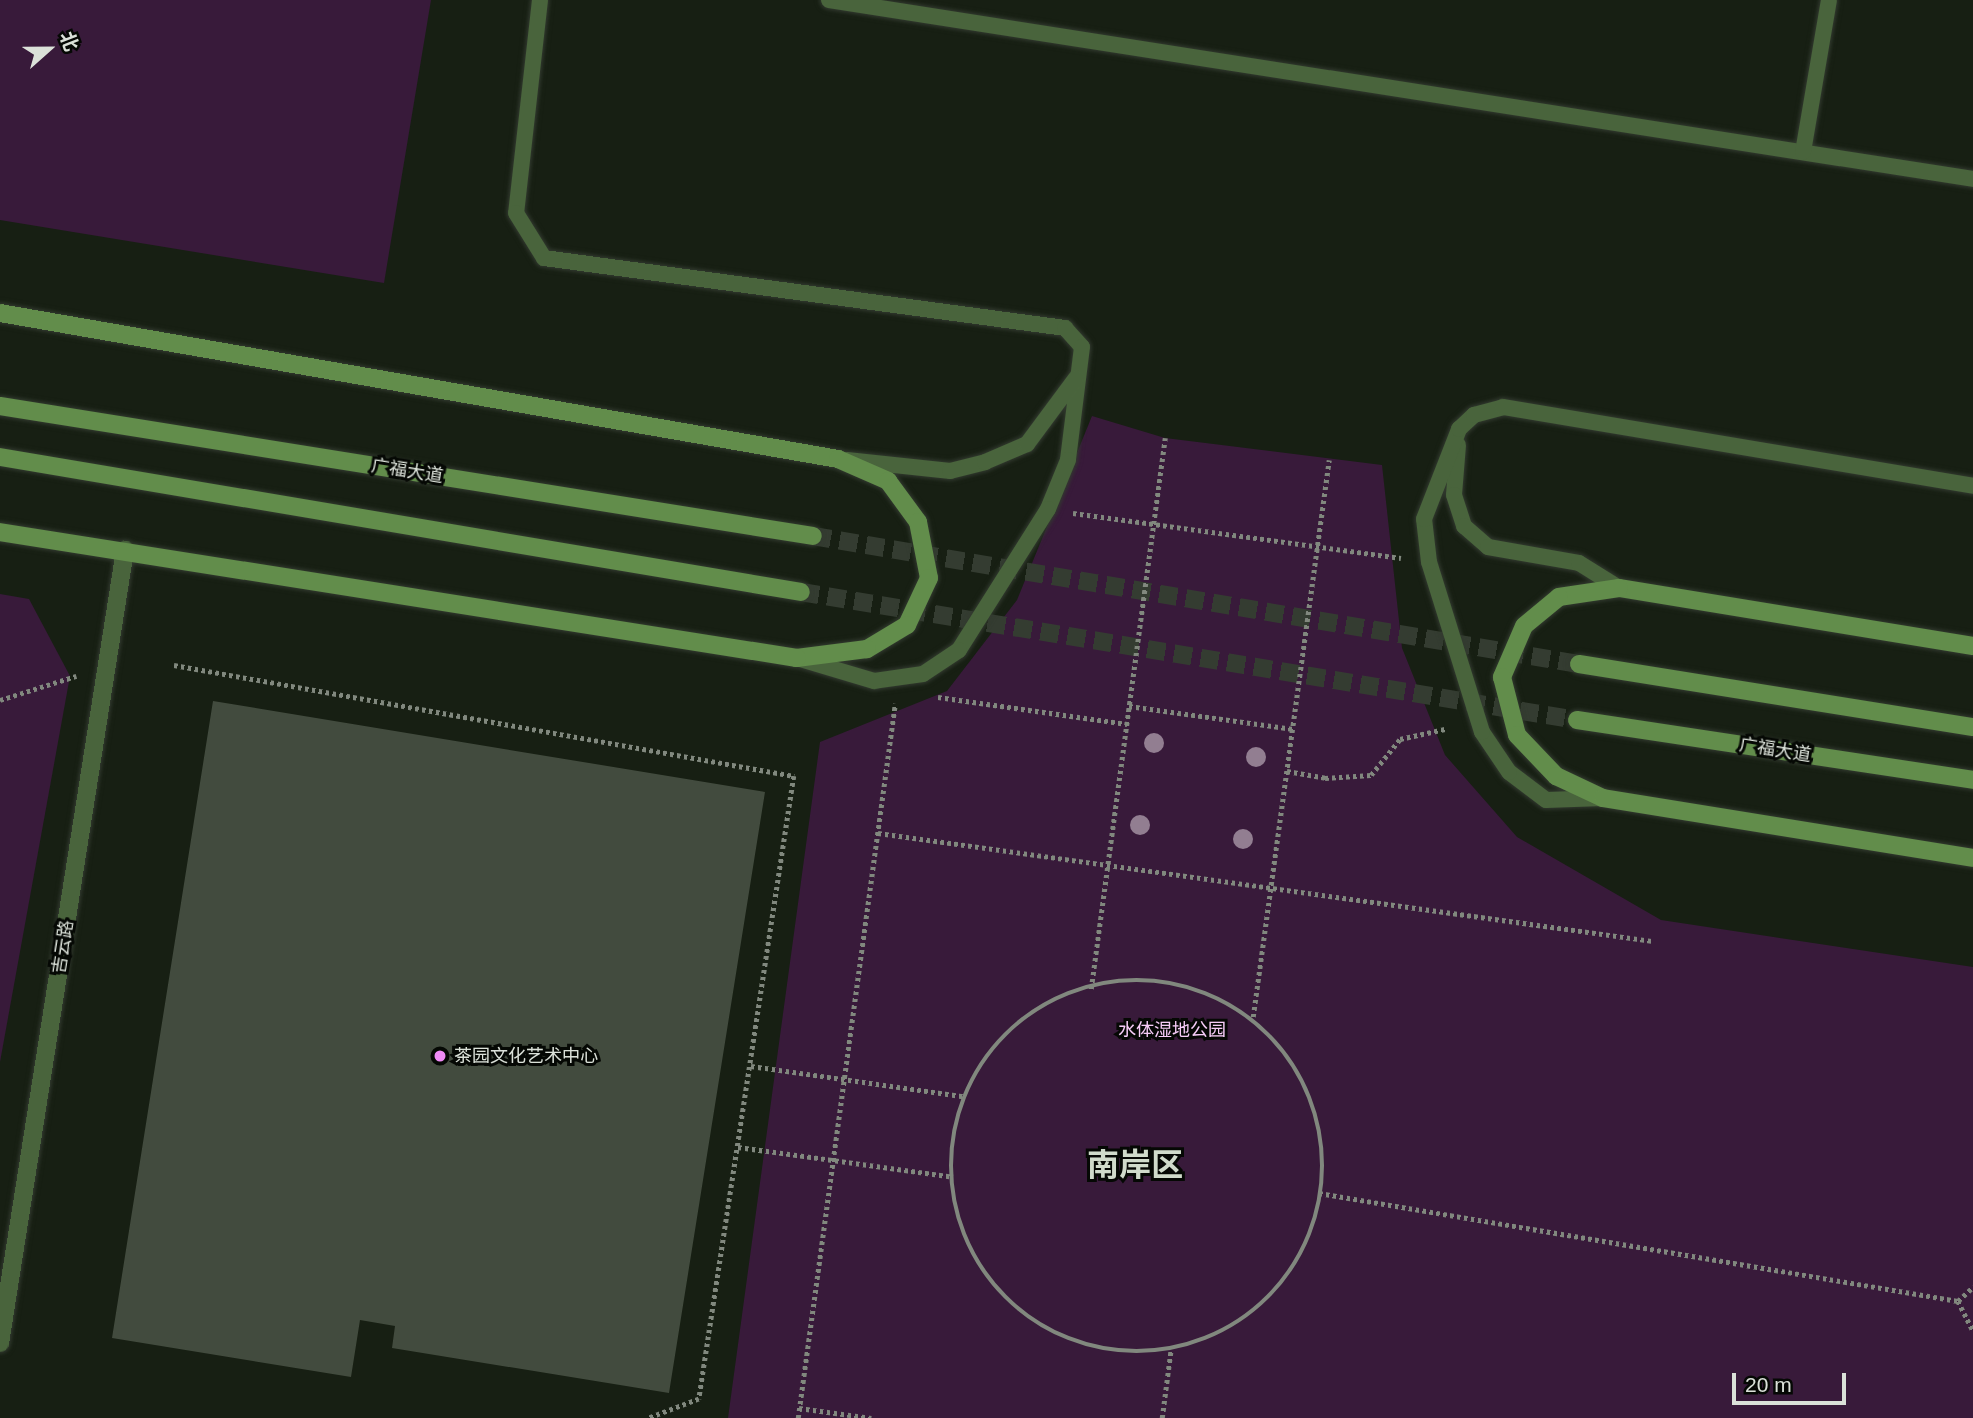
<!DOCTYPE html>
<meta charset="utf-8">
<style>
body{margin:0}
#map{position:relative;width:1973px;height:1418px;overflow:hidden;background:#171f13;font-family:Helvetica,"Noto Sans SC",sans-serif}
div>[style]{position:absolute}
.green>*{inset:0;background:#381a3a}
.building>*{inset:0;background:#424b3e}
.secondary-tunnel>*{height:18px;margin-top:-9px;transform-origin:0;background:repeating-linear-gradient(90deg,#343c31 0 18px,transparent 0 27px)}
.path>*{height:4.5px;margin-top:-2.25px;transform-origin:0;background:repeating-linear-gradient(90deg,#81887e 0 3.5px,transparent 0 7px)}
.path>.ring{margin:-2.25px;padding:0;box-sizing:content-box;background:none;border:4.5px solid #81887e;border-radius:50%}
.roads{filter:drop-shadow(0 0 2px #323a2f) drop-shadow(0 0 2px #323a2f)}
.service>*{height:16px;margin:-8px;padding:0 8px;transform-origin:8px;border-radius:8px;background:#49643c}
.minor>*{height:18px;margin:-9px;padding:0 9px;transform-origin:9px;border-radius:9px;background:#49643c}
.secondary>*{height:18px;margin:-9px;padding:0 9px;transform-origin:9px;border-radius:9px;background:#628d4b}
.trees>*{width:20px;height:20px;margin:-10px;border-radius:50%;background:#927e91}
.dots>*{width:19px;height:19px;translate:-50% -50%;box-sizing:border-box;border:4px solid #050804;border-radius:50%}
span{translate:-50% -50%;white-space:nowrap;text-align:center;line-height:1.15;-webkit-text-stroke:6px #050804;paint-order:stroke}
.street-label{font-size:18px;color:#dbe1d9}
.park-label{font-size:18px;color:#f7ccf8}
.poi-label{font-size:18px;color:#dbe1d9}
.left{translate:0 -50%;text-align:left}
.town-label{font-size:32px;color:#d0dbcb;font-weight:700}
.north{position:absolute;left:14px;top:14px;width:70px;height:70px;-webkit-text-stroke:5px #050804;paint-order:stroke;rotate:69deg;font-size:19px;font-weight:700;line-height:28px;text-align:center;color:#dbe1d9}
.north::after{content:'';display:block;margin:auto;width:24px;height:32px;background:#dbe1d9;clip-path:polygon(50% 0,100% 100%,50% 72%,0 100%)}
.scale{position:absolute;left:1732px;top:1373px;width:114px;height:32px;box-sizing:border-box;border:4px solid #dbe1d9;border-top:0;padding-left:9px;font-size:21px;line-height:24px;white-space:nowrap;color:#dbe1d9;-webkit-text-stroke:5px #050804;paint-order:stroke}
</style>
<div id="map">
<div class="green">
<i style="clip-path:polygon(0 0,431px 0,384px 283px,0 220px)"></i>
<i style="clip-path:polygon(1092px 416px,1165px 438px,1382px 465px,1402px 648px,1445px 755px,1517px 837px,1661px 920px,1973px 967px,1973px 1418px,728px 1418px,820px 742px,947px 691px,1017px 600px)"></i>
<i style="clip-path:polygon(0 594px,29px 599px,70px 676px,0 1062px)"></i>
</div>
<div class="building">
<i style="clip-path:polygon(213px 701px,765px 792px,669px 1393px,392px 1348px,395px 1326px,360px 1320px,351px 1377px,112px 1338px)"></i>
</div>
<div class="secondary-tunnel">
<i style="left:813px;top:536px;width:777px;rotate:9.49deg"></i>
<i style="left:801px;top:592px;width:786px;rotate:9.37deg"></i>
</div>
<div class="path">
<i style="left:1073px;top:513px;width:331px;rotate:7.8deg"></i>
<i style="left:174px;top:665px;width:630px;rotate:10.15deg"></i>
<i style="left:794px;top:776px;width:630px;rotate:98.67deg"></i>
<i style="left:699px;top:1399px;width:53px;rotate:159.2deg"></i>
<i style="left:938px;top:697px;width:191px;rotate:8.1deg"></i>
<i style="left:0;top:700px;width:80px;rotate:-17.5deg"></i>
<i style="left:1129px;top:706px;width:166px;rotate:8deg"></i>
<i style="left:1287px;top:771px;width:39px;rotate:10deg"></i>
<i style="left:1325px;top:778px;width:46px;rotate:-3.7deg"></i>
<i style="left:1371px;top:775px;width:46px;rotate:-51.1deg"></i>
<i style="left:1400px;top:739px;width:46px;rotate:-12.5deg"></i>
<i style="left:878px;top:833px;width:781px;rotate:7.94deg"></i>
<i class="ring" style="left:951px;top:980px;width:367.5px;height:367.5px"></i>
<i style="left:1091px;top:989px;width:556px;rotate:-82.35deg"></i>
<i style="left:1253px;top:1017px;width:562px;rotate:-82.23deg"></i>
<i style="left:751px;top:1066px;width:214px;rotate:8.1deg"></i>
<i style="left:738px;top:1147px;width:217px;rotate:7.9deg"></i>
<i style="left:1319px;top:1193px;width:648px;rotate:9.59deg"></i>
<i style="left:1958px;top:1301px;width:33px;rotate:63deg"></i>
<i style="left:1958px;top:1301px;width:21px;rotate:-43deg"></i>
<i style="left:799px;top:1408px;width:73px;rotate:7.9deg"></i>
<i style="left:798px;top:1418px;width:721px;rotate:-82.26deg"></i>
<i style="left:1162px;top:1418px;width:70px;rotate:-82.6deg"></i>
</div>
<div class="roads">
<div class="service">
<i style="left:540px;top:0;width:214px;rotate:96.4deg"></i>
<i style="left:516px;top:213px;width:53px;rotate:58.1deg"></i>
<i style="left:544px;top:258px;width:526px;rotate:7.65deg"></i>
<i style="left:1065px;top:328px;width:25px;rotate:48deg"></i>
<i style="left:1082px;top:347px;width:114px;rotate:97.1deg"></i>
<i style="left:1068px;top:460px;width:53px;rotate:112.2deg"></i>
<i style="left:1048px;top:509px;width:167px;rotate:122.3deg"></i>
<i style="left:959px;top:650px;width:43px;rotate:146.3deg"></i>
<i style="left:923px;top:674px;width:49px;rotate:171.9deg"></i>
<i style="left:874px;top:681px;width:80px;rotate:-163.4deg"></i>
<i style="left:829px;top:0;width:1158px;rotate:8.89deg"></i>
<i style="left:1803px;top:152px;width:154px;rotate:-80.3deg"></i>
<i style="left:1458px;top:445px;width:50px;rotate:94.6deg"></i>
<i style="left:1454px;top:495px;width:33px;rotate:72deg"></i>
<i style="left:1464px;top:526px;width:32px;rotate:41deg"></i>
<i style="left:1488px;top:547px;width:92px;rotate:10deg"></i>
<i style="left:1579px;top:563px;width:47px;rotate:32deg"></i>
<i style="left:847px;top:460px;width:104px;rotate:6.1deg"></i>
<i style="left:950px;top:471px;width:36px;rotate:-14deg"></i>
<i style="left:985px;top:462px;width:46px;rotate:-23.2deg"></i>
<i style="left:1027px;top:444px;width:82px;rotate:-53.4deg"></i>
<i style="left:1603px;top:798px;width:57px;rotate:178deg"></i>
<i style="left:1546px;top:800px;width:46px;rotate:-142.9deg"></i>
<i style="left:1509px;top:772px;width:48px;rotate:-124deg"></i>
<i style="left:1482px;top:732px;width:178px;rotate:-107.3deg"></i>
<i style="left:1429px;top:562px;width:43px;rotate:-96.6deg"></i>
<i style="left:1424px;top:519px;width:97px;rotate:-68.7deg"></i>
<i style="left:1459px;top:429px;width:21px;rotate:-43deg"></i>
<i style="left:1474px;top:415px;width:30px;rotate:-15deg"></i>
<i style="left:1503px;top:407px;width:477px;rotate:9.5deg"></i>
</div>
<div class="minor">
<i style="left:0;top:1343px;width:803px;rotate:-81.04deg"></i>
</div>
<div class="secondary">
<i style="left:0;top:313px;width:851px;rotate:9.88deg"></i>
<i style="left:838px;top:459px;width:55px;rotate:23.7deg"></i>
<i style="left:888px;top:481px;width:51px;rotate:53.8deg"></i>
<i style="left:918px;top:522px;width:57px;rotate:78.9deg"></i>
<i style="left:929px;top:578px;width:52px;rotate:115.1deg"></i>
<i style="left:907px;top:625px;width:47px;rotate:149deg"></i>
<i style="left:867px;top:649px;width:71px;rotate:172.7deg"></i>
<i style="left:797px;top:658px;width:807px;rotate:-171.02deg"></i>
<i style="left:0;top:406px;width:823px;rotate:9.08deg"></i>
<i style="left:0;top:457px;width:812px;rotate:9.57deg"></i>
<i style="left:1973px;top:646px;width:359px;rotate:-170.7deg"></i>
<i style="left:1619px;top:588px;width:61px;rotate:171.5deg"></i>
<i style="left:1559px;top:597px;width:45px;rotate:140.4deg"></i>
<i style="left:1524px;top:626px;width:56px;rotate:113.3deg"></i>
<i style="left:1502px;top:677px;width:60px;rotate:75.5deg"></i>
<i style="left:1517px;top:735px;width:57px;rotate:46.4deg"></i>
<i style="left:1556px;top:776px;width:52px;rotate:25.1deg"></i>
<i style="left:1603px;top:798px;width:375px;rotate:9.2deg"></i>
<i style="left:1579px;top:664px;width:399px;rotate:9.1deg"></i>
<i style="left:1577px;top:720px;width:401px;rotate:8.6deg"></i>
</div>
</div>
<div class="trees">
<i style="left:1154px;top:743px"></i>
<i style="left:1256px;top:757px"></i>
<i style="left:1140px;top:825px"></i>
<i style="left:1243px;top:839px"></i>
</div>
<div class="dots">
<i style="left:440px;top:1056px;background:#f08bf6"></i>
</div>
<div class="street-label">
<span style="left:407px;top:471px;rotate:9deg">广福大道</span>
<span style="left:1775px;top:750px;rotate:9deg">广福大道</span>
<span style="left:63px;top:947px;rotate:-81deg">吉云路</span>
</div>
<div class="park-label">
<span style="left:1172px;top:1030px">水体湿地公园</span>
</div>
<div class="poi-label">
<span class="left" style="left:454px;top:1056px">茶园文化艺术中心</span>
</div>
<div class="town-label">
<span style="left:1135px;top:1165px">南岸区</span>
</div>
<div class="north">北</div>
<div class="scale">20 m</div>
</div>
